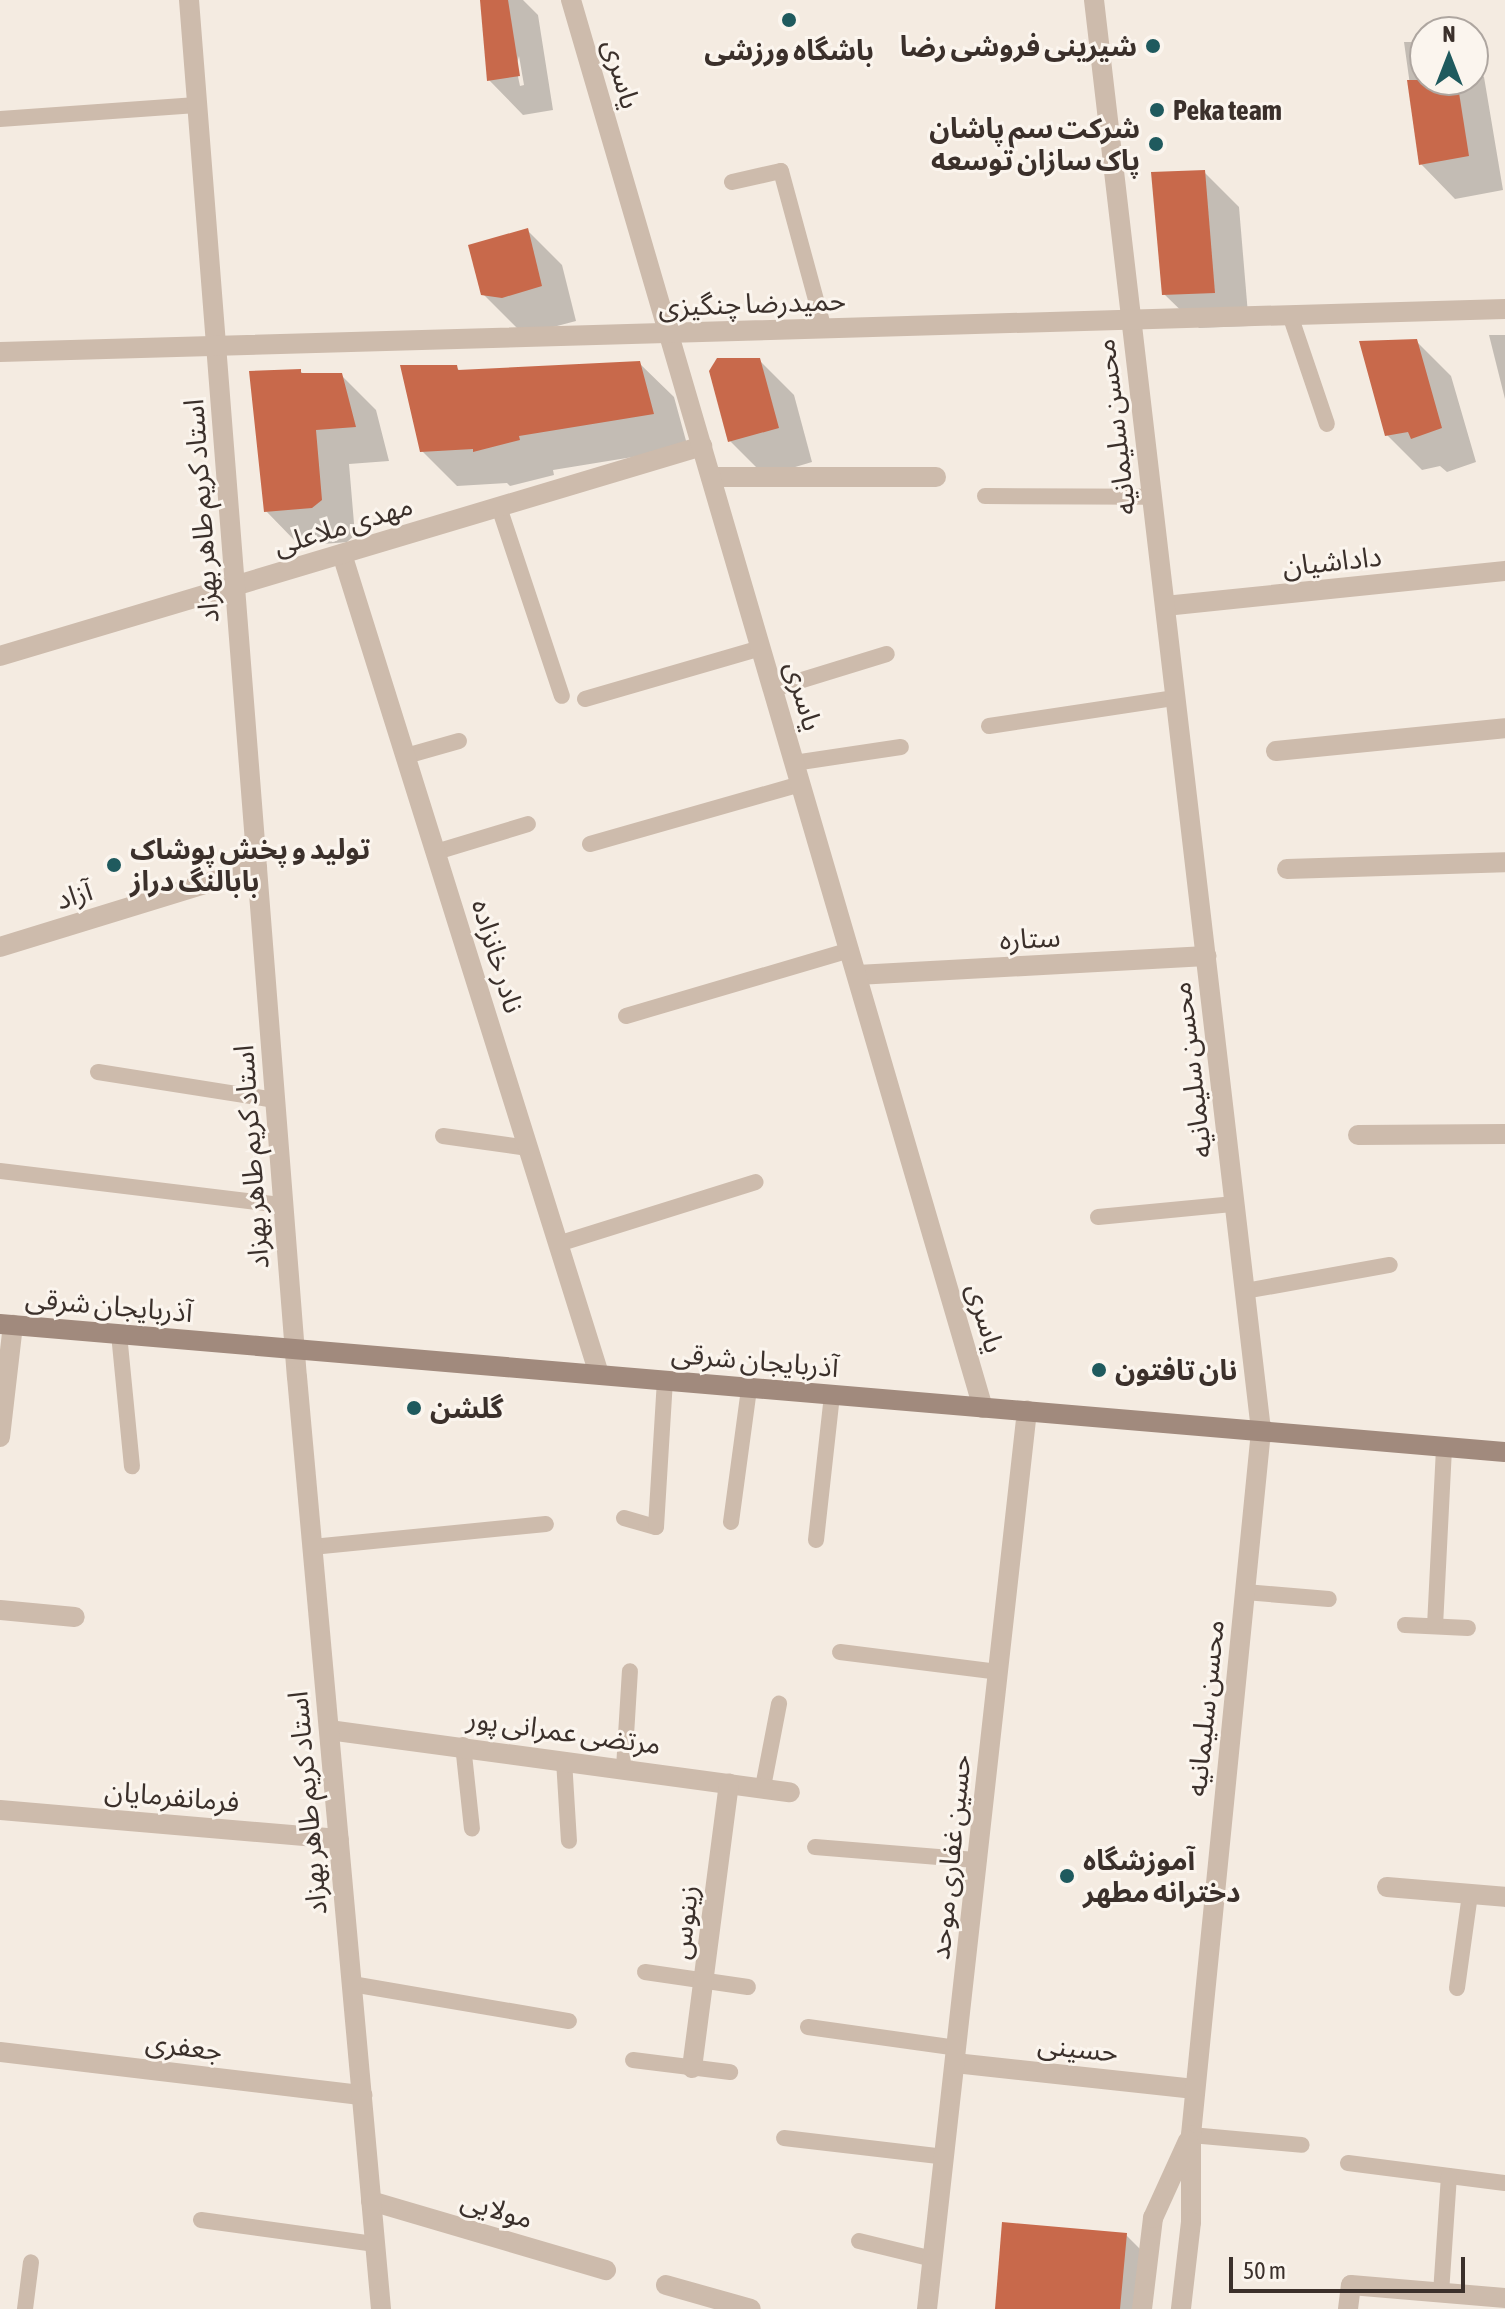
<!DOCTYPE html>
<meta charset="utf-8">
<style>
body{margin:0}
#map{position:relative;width:1505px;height:2309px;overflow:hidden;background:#f4ebe1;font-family:"Asap Condensed","Noto Sans Arabic",sans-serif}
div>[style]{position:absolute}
.shadow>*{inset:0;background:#0003}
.building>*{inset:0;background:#c8694b}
.service>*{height:16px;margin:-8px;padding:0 8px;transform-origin:8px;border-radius:8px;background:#cdbbac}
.minor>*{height:20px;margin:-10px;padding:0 10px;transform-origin:10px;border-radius:10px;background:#cdbbac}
.tertiary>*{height:20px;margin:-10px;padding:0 10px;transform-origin:10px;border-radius:10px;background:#cdbbac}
.secondary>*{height:20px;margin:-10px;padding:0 10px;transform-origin:10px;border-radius:10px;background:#a18a7d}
.dots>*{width:22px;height:22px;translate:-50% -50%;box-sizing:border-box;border:4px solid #fbf5ee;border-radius:50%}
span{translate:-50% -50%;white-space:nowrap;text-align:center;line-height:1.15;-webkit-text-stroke:6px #fbf5ee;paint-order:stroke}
.poi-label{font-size:28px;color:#3b302b;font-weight:700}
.right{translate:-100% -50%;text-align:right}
.left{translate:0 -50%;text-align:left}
.street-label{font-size:28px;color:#3b302b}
.north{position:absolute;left:1409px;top:16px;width:80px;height:80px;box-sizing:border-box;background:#fbf5ee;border:2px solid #aea6a0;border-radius:50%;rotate:0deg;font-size:22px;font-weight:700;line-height:32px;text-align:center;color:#3b302b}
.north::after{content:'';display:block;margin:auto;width:28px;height:36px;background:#1f5a5e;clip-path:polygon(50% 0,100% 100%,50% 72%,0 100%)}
.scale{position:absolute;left:1229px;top:2257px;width:236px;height:36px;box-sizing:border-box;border:4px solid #3b302b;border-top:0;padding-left:10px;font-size:24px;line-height:28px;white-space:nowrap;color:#3b302b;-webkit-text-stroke:6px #fbf5ee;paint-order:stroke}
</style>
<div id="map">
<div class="shadow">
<i style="clip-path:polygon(evenodd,482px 0,523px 0,538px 15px,553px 110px,523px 115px,489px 80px,482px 0,519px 56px,524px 85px,520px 86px,516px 67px,519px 56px)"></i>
<i style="clip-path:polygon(1404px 42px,1425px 42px,1425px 80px,1473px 80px,1473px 66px,1484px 77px,1503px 190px,1455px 199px,1421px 164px)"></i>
<i style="clip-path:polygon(1204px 172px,1239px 207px,1249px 326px,1199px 328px,1164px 294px)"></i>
<i style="clip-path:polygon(528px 231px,562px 265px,576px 321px,538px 331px,518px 329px,483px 294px)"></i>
<i style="clip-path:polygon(1489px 335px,1505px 335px,1505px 399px)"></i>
<i style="clip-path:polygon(1416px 341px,1451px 376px,1476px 462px,1447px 472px,1440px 466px,1422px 470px,1387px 435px)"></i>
<i style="clip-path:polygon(759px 360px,794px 395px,812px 462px,765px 476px,730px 441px)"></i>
<i style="clip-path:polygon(639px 363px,674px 397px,688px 448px,553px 470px,554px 475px,510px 486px,507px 483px,457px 486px,422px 451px,456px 367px,461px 372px)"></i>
<i style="clip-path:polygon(300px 371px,305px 375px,341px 375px,376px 410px,389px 461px,349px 464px,355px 535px,347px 542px,300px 546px,266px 511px)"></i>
<i style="clip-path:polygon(1126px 2235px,1150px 2259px,1146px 2309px,997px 2309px)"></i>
</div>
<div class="building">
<i style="clip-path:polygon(480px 0,508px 0,520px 76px,487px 81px)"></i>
<i style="clip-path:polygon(1407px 80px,1457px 80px,1469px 156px,1419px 165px)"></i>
<i style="clip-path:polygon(1205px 170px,1215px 293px,1162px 295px,1151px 172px)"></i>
<i style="clip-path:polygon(528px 228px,542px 286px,502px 298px,481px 295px,468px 245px)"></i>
<i style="clip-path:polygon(1417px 339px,1442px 428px,1411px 439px,1408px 432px,1385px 436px,1359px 341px)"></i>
<i style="clip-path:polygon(717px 358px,760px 358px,779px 428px,728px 442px,709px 371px)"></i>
<i style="clip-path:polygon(640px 361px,654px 414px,519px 436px,520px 440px,473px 452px,473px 449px,420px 452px,400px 365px,457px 365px,458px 370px)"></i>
<i style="clip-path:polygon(301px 369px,301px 373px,342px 373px,356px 427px,316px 430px,322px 500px,312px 508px,264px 512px,249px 371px)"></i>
<i style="clip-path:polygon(1002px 2222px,1127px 2233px,1120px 2309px,995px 2309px)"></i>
</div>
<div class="service">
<i style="left:0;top:119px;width:197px;rotate:-4.1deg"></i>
<i style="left:732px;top:182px;width:50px;rotate:-12.7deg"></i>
<i style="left:781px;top:171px;width:164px;rotate:74.8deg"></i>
<i style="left:1290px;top:315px;width:115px;rotate:71.3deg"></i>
<i style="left:985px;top:496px;width:167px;rotate:0.3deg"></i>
<i style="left:499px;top:507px;width:199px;rotate:71.6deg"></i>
<i style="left:773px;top:689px;width:119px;rotate:-17.1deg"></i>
<i style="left:585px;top:699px;width:183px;rotate:-16.2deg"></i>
<i style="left:989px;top:726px;width:188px;rotate:-8.6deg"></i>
<i style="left:406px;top:756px;width:55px;rotate:-15.8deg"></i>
<i style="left:794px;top:763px;width:108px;rotate:-8.5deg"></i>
<i style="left:590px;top:844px;width:219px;rotate:-15.9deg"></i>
<i style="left:436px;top:852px;width:96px;rotate:-16.9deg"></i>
<i style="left:626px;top:1016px;width:234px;rotate:-16.4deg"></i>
<i style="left:98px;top:1072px;width:179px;rotate:9deg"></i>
<i style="left:443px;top:1136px;width:86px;rotate:8deg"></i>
<i style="left:0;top:1171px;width:285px;rotate:6.9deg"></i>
<i style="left:1098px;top:1217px;width:137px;rotate:-5.5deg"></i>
<i style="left:558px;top:1244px;width:207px;rotate:-17.4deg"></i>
<i style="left:1245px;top:1291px;width:147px;rotate:-10.2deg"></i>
<i style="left:119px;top:1334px;width:133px;rotate:84.4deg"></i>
<i style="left:624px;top:1518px;width:33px;rotate:16deg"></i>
<i style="left:656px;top:1527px;width:147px;rotate:-86.5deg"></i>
<i style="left:731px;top:1522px;width:135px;rotate:-82.3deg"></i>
<i style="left:816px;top:1540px;width:147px;rotate:-83.7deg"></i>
<i style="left:312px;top:1547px;width:235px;rotate:-5.6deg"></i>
<i style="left:1245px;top:1592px;width:84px;rotate:4.8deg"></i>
<i style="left:1405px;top:1625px;width:63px;rotate:2.7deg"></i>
<i style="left:1435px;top:1626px;width:179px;rotate:-87.1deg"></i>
<i style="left:840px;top:1652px;width:159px;rotate:7.2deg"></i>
<i style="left:463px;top:1745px;width:84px;rotate:83.9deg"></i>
<i style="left:564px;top:1760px;width:81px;rotate:86.5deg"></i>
<i style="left:624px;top:1768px;width:97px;rotate:-86.5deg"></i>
<i style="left:763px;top:1787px;width:85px;rotate:-79.1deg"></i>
<i style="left:815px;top:1847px;width:164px;rotate:4.6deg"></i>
<i style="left:645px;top:1972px;width:104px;rotate:8.3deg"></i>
<i style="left:352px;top:1984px;width:220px;rotate:9.7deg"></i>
<i style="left:1457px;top:1988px;width:95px;rotate:-82.1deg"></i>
<i style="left:808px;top:2027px;width:150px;rotate:8deg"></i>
<i style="left:633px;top:2060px;width:98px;rotate:7.1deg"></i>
<i style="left:1191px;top:2135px;width:111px;rotate:5.1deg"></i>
<i style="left:784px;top:2138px;width:162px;rotate:6.7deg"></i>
<i style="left:1348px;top:2163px;width:158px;rotate:7.3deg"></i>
<i style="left:201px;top:2220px;width:176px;rotate:7.9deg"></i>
<i style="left:859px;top:2241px;width:76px;rotate:13.7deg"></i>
<i style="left:1441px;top:2293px;width:117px;rotate:-86.1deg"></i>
<i style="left:25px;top:2309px;width:47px;rotate:-82.7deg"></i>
</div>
<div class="minor">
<i style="left:711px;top:477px;width:225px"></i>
<i style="left:342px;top:554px;width:859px;rotate:72.6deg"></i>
<i style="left:1165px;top:606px;width:342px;rotate:-5.9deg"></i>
<i style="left:0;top:656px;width:733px;rotate:-16.65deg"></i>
<i style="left:1276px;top:751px;width:230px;rotate:-5.7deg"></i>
<i style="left:1287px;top:869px;width:218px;rotate:-1.8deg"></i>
<i style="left:0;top:947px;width:269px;rotate:-17.1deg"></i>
<i style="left:857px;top:975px;width:350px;rotate:-3.1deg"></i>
<i style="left:1358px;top:1135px;width:147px;rotate:-0.4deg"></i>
<i style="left:0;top:1437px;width:113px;rotate:-83.4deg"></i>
<i style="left:0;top:1610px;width:75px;rotate:5.3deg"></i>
<i style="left:329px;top:1730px;width:465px;rotate:7.7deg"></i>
<i style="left:0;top:1810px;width:340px;rotate:4.9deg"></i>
<i style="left:1387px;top:1887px;width:118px;rotate:4.8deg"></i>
<i style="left:0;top:2052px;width:365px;rotate:6.8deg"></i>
<i style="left:955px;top:2063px;width:241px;rotate:6.2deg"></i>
<i style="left:692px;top:2068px;width:287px;rotate:-82.6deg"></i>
<i style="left:371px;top:2201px;width:245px;rotate:16.4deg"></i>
<i style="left:666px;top:2285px;width:88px;rotate:15.8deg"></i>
<i style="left:927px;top:2309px;width:904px;rotate:-83.65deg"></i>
<i style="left:1348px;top:2309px;width:24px;rotate:-83deg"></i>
<i style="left:1351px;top:2285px;width:155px;rotate:4.8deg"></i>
</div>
<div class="tertiary">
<i style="left:189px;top:0;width:1381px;rotate:85.52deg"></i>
<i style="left:297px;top:1377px;width:936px;rotate:84.85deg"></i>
<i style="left:571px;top:0;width:1467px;rotate:73.69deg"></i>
<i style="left:1094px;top:0;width:1441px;rotate:83.34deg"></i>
<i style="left:1261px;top:1431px;width:707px;rotate:95.68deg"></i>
<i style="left:1191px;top:2135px;width:87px;rotate:90deg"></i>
<i style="left:1191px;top:2222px;width:88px;rotate:96.6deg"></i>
<i style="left:0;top:352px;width:1506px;rotate:-1.64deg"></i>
<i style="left:1142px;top:2309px;width:92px;rotate:-83.1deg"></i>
<i style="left:1153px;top:2218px;width:85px;rotate:-65.6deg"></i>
</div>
<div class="secondary">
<i style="left:0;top:1324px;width:1510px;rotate:4.86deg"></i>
</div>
<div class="dots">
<i style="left:789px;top:20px;background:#1f5a5e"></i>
<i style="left:1153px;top:46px;background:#1f5a5e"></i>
<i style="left:1157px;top:110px;background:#1f5a5e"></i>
<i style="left:1156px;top:144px;background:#1f5a5e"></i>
<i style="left:114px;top:865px;background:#1f5a5e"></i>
<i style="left:1099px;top:1370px;background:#1f5a5e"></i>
<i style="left:414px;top:1408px;background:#1f5a5e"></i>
<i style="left:1067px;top:1876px;background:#1f5a5e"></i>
</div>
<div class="poi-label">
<span class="right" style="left:1137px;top:46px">شیرینی فروشی رضا</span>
<span style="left:789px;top:50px">باشگاه ورزشی</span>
<span class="left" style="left:1173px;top:110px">Peka team</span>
<span class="right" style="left:1140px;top:144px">شرکت سم پاشان<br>پاک سازان توسعه</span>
<span class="left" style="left:130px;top:865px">تولید و پخش پوشاک<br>بابالنگ دراز</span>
<span class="left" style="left:1115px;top:1370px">نان تافتون</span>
<span class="left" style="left:430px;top:1408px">گلشن</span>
<span class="left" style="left:1083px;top:1876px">آموزشگاه<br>دخترانه مطهر</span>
</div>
<div class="street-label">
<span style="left:622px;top:74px;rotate:74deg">یاسری</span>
<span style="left:752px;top:303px;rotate:-2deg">حمیدرضا چنگیزی</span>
<span style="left:1115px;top:427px;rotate:-97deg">محسن سلیمانیه</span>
<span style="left:201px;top:511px;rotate:-94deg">استاد کریم طاهر بهزاد</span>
<span style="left:343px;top:525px;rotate:-17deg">مهدی ملاعلی</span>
<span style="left:1332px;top:561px;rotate:-6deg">داداشیان</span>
<span style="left:804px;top:696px;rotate:74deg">یاسری</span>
<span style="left:74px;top:895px;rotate:-17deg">آزاد</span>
<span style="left:1030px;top:938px;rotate:-3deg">ستاره</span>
<span style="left:498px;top:956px;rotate:73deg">نادر خانزاده</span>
<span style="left:1191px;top:1070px;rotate:-97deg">محسن سلیمانیه</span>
<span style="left:251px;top:1157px;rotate:-94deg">استاد کریم طاهر بهزاد</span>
<span style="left:109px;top:1305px;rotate:5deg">آذربایجان شرقی</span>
<span style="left:986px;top:1318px;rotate:74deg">یاسری</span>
<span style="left:755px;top:1360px;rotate:5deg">آذربایجان شرقی</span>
<span style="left:1205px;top:1708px;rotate:-84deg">محسن سلیمانیه</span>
<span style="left:564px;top:1731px;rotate:8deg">مرتضی عمرانی پور</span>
<span style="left:172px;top:1796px;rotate:5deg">فرمانفرمایان</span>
<span style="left:307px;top:1803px;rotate:-95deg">استاد کریم طاهر بهزاد</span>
<span style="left:950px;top:1857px;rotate:-84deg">حسین غفاری موحد</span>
<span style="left:684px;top:1922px;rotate:-83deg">زینوس</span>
<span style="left:184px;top:2046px;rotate:7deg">جعفری</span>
<span style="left:1078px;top:2048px;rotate:6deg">حسینی</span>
<span style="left:497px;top:2209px;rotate:16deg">مولایی</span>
</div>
<div class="north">N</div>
<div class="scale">50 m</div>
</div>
